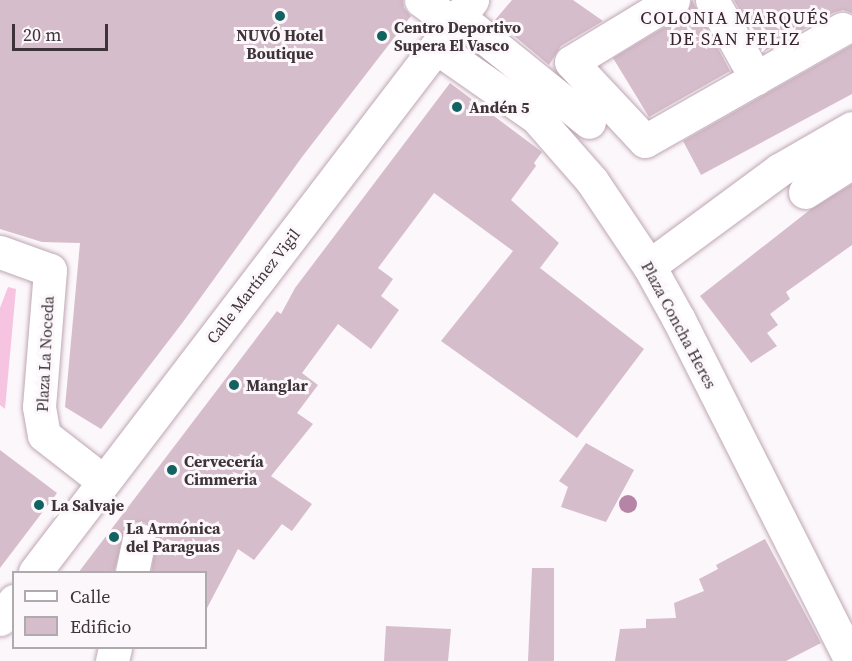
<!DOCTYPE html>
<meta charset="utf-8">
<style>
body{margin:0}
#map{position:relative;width:852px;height:661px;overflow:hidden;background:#fcf7fa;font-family:"Source Serif 4",serif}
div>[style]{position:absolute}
.green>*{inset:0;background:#f6c4e1}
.building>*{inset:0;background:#d6bdcb}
.roads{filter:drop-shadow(0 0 2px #bea6b4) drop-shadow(0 0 2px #bea6b4)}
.minor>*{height:33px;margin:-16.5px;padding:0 16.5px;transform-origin:16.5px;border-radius:16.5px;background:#fff}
.trees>*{width:18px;height:18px;margin:-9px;border-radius:50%;background:#b684a6}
.dots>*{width:16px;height:16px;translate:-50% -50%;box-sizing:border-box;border:3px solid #fcf7fa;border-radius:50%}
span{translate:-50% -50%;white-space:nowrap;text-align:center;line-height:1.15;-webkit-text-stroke:6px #fcf7fa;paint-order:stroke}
.poi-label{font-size:16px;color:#3d3339;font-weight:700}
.left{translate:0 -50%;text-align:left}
.street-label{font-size:16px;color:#3d3339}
.neighbourhood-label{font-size:18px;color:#37242f;letter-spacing:1.5px}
.legend{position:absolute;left:12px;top:571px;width:195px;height:78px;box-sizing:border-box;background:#fcf7fa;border:2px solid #b0a9ad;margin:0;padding:8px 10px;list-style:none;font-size:18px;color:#3d3339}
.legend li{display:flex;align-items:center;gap:12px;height:30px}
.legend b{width:30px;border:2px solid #b0a9ad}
.scale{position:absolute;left:12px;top:24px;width:96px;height:27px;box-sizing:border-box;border:3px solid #3d3339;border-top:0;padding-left:8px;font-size:18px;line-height:21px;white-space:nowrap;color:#3d3339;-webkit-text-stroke:4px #fcf7fa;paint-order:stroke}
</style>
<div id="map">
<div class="green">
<i style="clip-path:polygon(8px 287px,16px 289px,5px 409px,0 405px,0 308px)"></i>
</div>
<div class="building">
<i style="clip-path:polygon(0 0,403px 0,404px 8px,411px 16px,302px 157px,183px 322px,101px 429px,65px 407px,80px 243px,42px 242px,0 229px)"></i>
<i style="clip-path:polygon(512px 0,573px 0,603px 21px,561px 46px,549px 65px,495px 20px)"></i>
<i style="clip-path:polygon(692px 0,730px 71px,649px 117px,613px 58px,683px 16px,689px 9px)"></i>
<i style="clip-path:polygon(734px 0,852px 0,852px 13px,843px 10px,833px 13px,763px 52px)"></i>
<i style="clip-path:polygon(852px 45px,852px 94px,701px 175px,683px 141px)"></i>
<i style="clip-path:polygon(450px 83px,542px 152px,534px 163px,536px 166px,511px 200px,559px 243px,540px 268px,644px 349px,577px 438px,441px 341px,513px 251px,434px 193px,378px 268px,393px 279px,381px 296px,399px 310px,371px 349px,338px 324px,302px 373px,318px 385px,297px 413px,313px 424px,271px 476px,312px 504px,292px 531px,282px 524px,254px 560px,238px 549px,206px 610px,206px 573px,151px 573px,157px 535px,152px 527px,144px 522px,134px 522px,125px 528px,114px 573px,78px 573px,277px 311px,281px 314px,295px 288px)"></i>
<i style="clip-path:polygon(852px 184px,852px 245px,786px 292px,790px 299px,770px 314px,778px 325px,767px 333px,777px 346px,751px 363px,700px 296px,811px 209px)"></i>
<i style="clip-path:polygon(586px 443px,634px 470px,606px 522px,561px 507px,568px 487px,559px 481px)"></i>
<i style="clip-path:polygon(0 450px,57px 493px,0 568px)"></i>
<i style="clip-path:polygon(765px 539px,821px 643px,786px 661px,615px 661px,620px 629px,646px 628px,646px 619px,676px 618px,674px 603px,704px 591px,699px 579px,718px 569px,716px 565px)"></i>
<i style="clip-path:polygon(532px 568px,554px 568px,554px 661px,528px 661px)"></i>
<i style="clip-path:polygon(386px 626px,451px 629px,448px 661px,384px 661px)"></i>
</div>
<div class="roads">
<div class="minor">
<i style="left:421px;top:0;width:41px;rotate:36deg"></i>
<i style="left:673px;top:0;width:119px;rotate:148.7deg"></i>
<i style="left:571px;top:62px;width:108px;rotate:46.9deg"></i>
<i style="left:645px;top:141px;width:227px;rotate:-29.6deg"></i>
<i style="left:712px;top:0;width:90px;rotate:60.6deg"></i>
<i style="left:459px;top:17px;width:167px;rotate:38.9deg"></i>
<i style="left:437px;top:48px;width:121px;rotate:34.9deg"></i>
<i style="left:536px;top:117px;width:85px;rotate:48.8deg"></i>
<i style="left:592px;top:181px;width:102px;rotate:56.2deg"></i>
<i style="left:649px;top:266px;width:62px;rotate:60.9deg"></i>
<i style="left:679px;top:320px;width:382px;rotate:63.2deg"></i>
<i style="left:805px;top:192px;width:56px;rotate:-32.6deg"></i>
<i style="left:0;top:252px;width:53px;rotate:19.8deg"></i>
<i style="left:50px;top:270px;width:137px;rotate:94.6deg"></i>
<i style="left:39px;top:407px;width:28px;rotate:80deg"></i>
<i style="left:44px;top:435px;width:75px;rotate:37.9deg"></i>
<i style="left:649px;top:266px;width:162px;rotate:-36.4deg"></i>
<i style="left:779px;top:170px;width:84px;rotate:-29.9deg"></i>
<i style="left:35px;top:572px;width:720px;rotate:-52.62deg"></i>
<i style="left:132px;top:572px;width:33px;rotate:-78deg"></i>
<i style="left:0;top:619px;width:23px;rotate:-52deg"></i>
<i style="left:112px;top:661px;width:13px;rotate:-77deg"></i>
</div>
</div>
<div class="trees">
<i style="left:628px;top:504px"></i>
</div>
<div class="dots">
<i style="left:280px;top:16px;background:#116260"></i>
<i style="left:382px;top:36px;background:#116260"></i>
<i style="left:457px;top:107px;background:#116260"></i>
<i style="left:234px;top:385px;background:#116260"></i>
<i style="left:172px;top:470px;background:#116260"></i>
<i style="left:39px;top:505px;background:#116260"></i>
<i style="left:114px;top:537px;background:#116260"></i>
</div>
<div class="poi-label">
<span class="left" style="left:394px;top:36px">Centro Deportivo<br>Supera El Vasco</span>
<span style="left:280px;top:44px">NUVÓ Hotel<br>Boutique</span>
<span class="left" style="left:469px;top:107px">Andén 5</span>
<span class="left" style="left:246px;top:385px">Manglar</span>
<span class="left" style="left:184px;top:470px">Cervecería<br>Cimmeria</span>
<span class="left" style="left:51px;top:505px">La Salvaje</span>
<span class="left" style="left:126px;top:537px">La Armónica<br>del Paraguas</span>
</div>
<div class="street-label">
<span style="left:253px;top:286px;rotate:-52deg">Calle Martínez Vigil</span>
<span style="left:679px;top:325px;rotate:62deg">Plaza Concha Heres</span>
<span style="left:45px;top:354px;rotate:-87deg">Plaza La Noceda</span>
</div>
<div class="neighbourhood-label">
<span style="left:735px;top:29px">COLONIA MARQUÉS<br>DE SAN FELIZ</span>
</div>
<ul class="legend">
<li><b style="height:8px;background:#fff"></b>Calle</li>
<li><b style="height:16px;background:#d6bdcb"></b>Edificio</li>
</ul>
<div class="scale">20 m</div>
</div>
